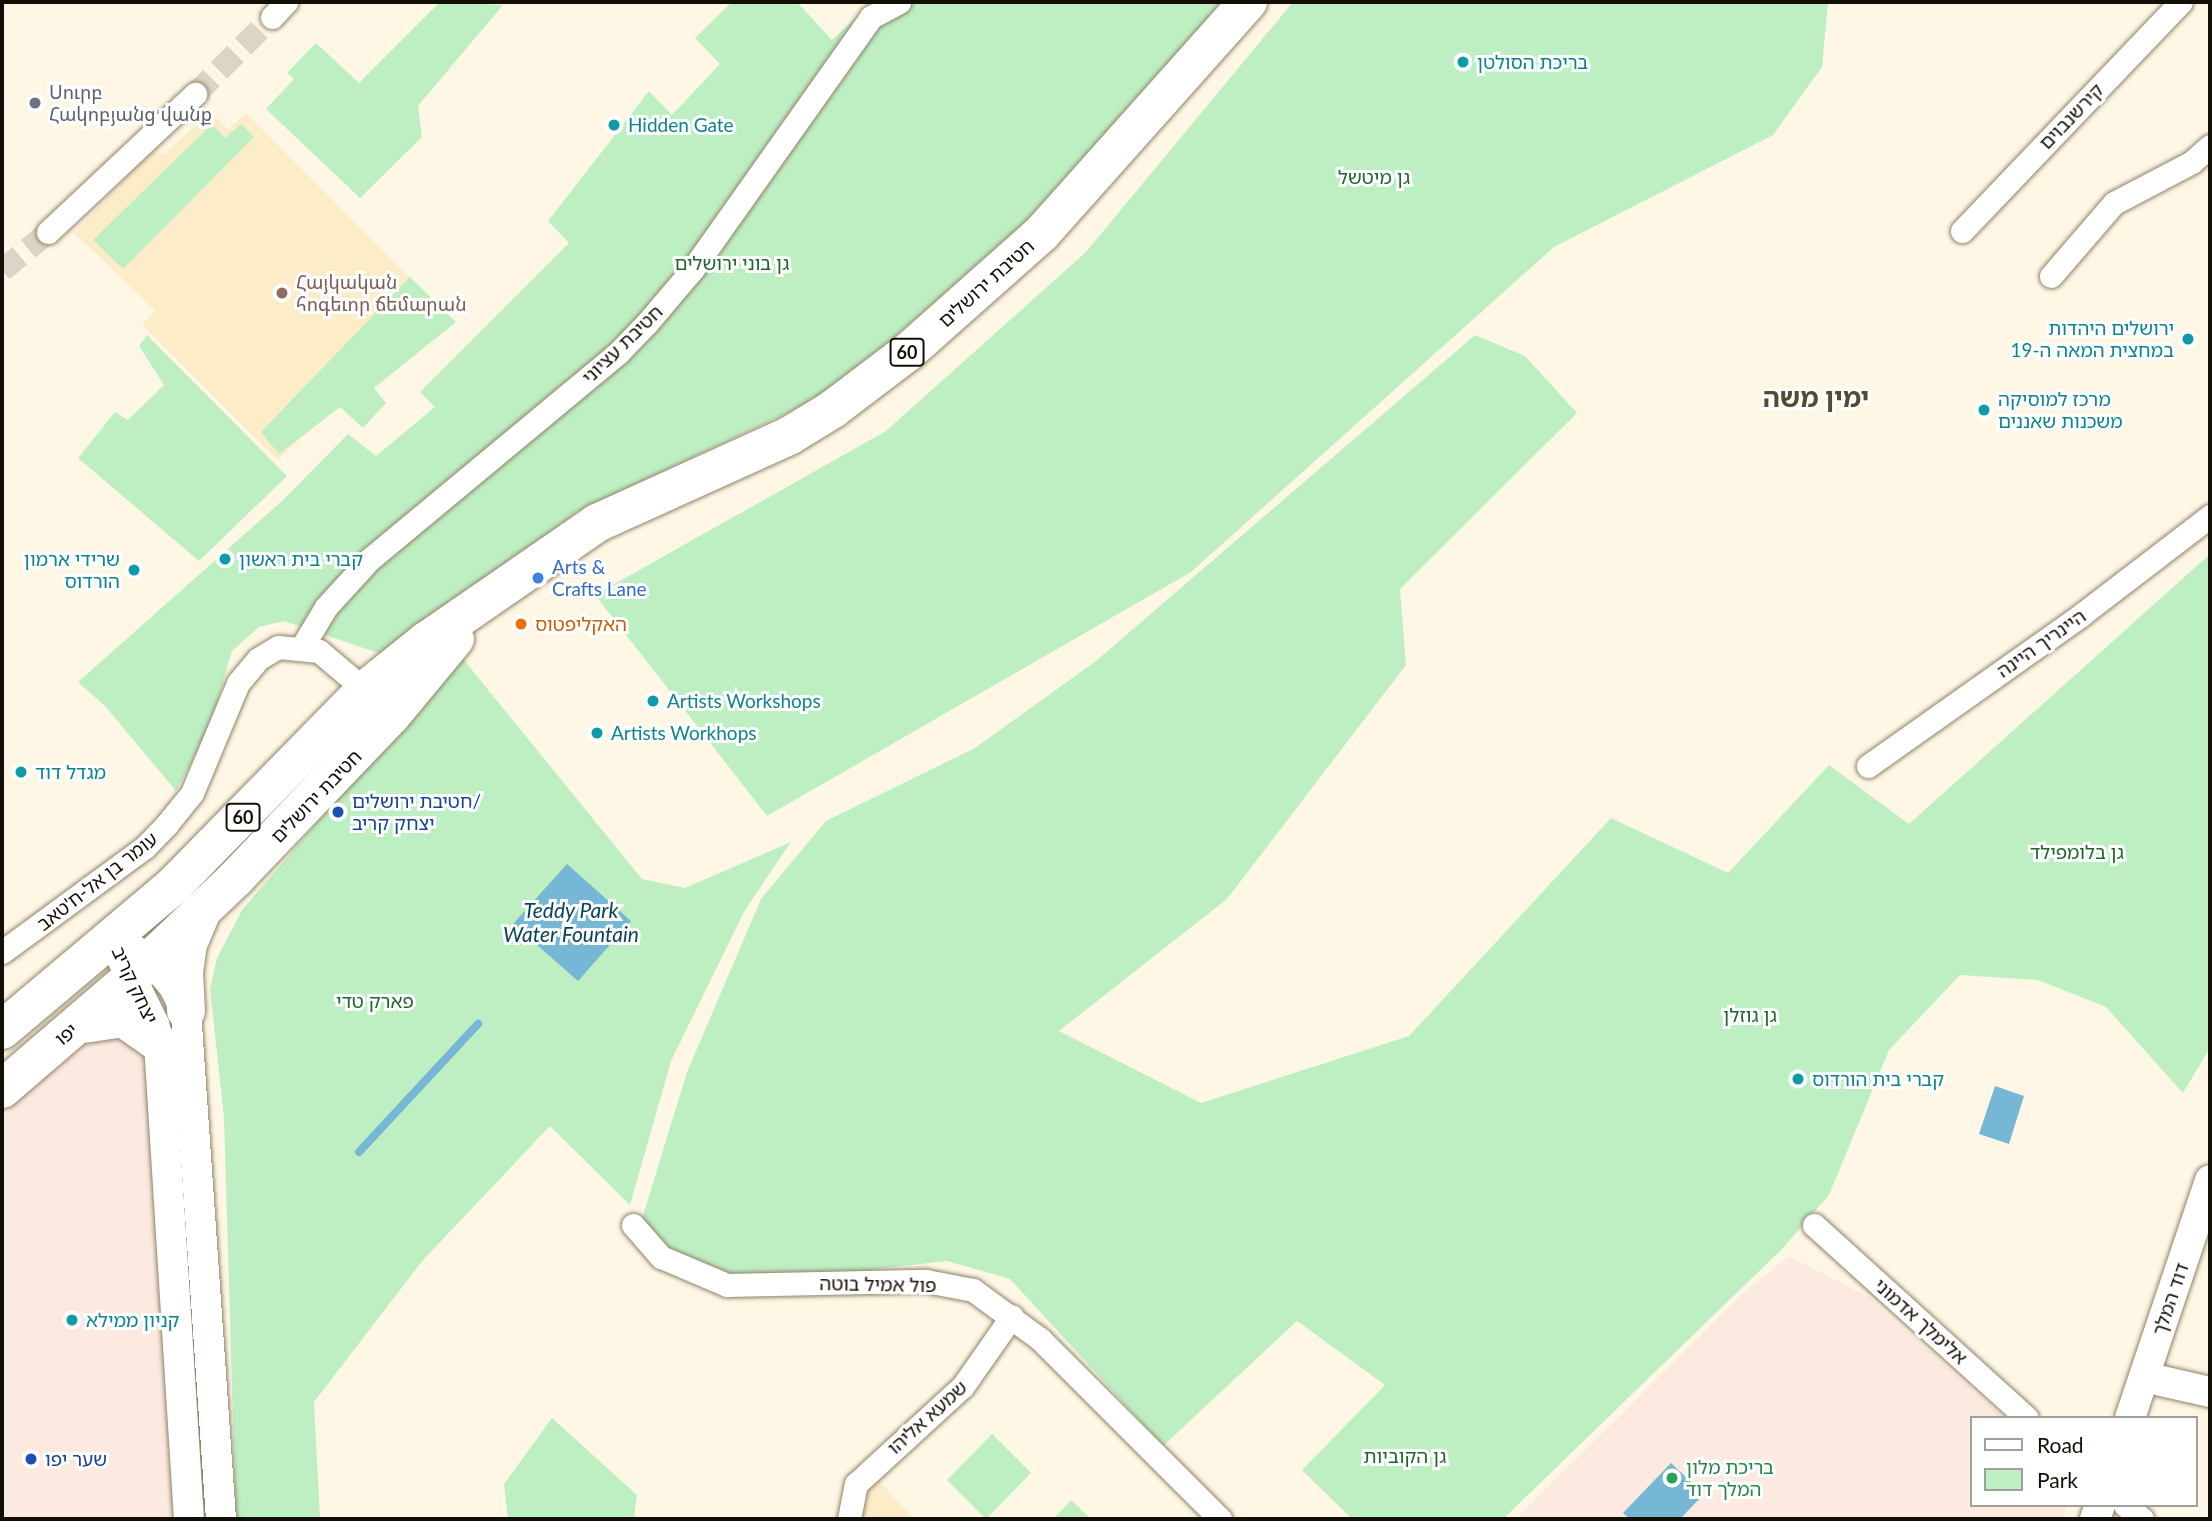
<!DOCTYPE html>
<meta charset="utf-8">
<style>
body{margin:0}
#map{position:relative;width:2212px;height:1521px;overflow:hidden;background:#fff7e5;font-family:Lato,"Noto Sans Armenian","Noto Sans Hebrew",sans-serif}
div>[style]{position:absolute}
.commercial>*{inset:0;background:#fce9e0}
.built>*{inset:0;background:#fcecc8}
.green>*{inset:0;background:#beefc3}
.water>*{inset:0;background:#75b7d4}
.stream>*{height:8px;margin:-4px;padding:0 4px;transform-origin:4px;border-radius:4px;background:#75b7d4}
.minor-tunnel>*{height:23px;margin-top:-11.5px;transform-origin:0;background:repeating-linear-gradient(90deg,#dcd4c4 0 23px,transparent 0 34px)}
.roads{filter:drop-shadow(0 0 2px #8f8369) drop-shadow(0 0 2px #8f8369)}
.minor>*{height:23px;margin:-11.5px;padding:0 11.5px;transform-origin:11.5px;border-radius:11.5px;background:#fff}
.tertiary>*{height:30px;margin:-15px;padding:0 15px;transform-origin:15px;border-radius:15px;background:#fff}
.trunk>*{height:38px;margin:-19px;padding:0 19px;transform-origin:19px;border-radius:19px;background:#fff}
.dots>*{width:19px;height:19px;translate:-50% -50%;box-sizing:border-box;border:4px solid #fff;border-radius:50%}
span{translate:-50% -50%;white-space:nowrap;text-align:center;line-height:1.15;-webkit-text-stroke:6px #fff;paint-order:stroke}
.shield-label span{padding:2px 5px;background:#fff;border:2px solid;border-radius:5px;-webkit-text-stroke-width:0}
.shield-label{font-size:18px;color:#140f06;font-weight:700}
.culture-label{font-size:19px;color:#0d838f}
.left{translate:0 -50%;text-align:left}
.right{translate:-100% -50%;text-align:right}
.worship-label{font-size:19px;color:#5b616d}
.street-label{font-size:19px;color:#140f06}
.park-label{font-size:19px;color:#206530}
.education-label{font-size:19px;color:#785e54}
.shop-label{font-size:19px;color:#366cbe}
.food-label{font-size:19px;color:#c56008}
.transit-label{font-size:19px;color:#164399}
.leisure-label{font-size:19px;color:#27864d}
.water-label{font-size:21px;color:#0a4358;font-style:italic}
.district-label{font-size:26px;color:#544931;font-weight:700}
.frame{position:absolute;inset:0;border:4px solid #140f06;pointer-events:none}
.legend{position:absolute;left:1970px;top:1416px;width:228px;height:91px;box-sizing:border-box;background:#fff;border:2px solid #a19f9b;margin:0;padding:9px 12px;list-style:none;font-size:21px;color:#140f06}
.legend li{display:flex;align-items:center;gap:14px;height:35px}
.legend b{width:35px;border:2px solid #a19f9b}
</style>
<div id="map">
<div class="commercial">
<i style="clip-path:polygon(100px 1030px,159px 1043px,182px 1519px,2px 1519px,2px 1093px)"></i>
<i style="clip-path:polygon(1789px 1256px,1868px 1297px,2004px 1418px,1972px 1418px,1972px 1505px,2067px 1505px,2062px 1519px,1516px 1519px,1740px 1296px)"></i>
</div>
<div class="built">
<i style="clip-path:polygon(211px 112px,228px 130px,246px 113px,448px 316px,335px 404px,278px 460px,142px 325px,155px 310px,74px 233px,148px 153px,165px 153px)"></i>
<i style="clip-path:polygon(873px 1475px,914px 1519px,860px 1519px)"></i>
</div>
<div class="green">
<i style="clip-path:polygon(440px 2px,503px 5px,418px 106px,422px 137px,360px 198px,266px 109px,294px 79px,287px 73px,316px 43px,359px 83px)"></i>
<i style="clip-path:polygon(732px 2px,797px 2px,832px 40px,873px 2px,1227px 2px,1097px 148px,1000px 248px,825px 395px,577px 512px,507px 567px,381px 654px,284px 621px,259px 627px,232px 651px,209px 729px,176px 791px,105px 706px,78px 682px,283px 500px,348px 434px,376px 456px,435px 407px,420px 392px,569px 243px,548px 221px,649px 91px,672px 115px,720px 64px,695px 38px)"></i>
<i style="clip-path:polygon(1293px 2px,1828px 2px,1822px 67px,1773px 135px,1554px 247px,1191px 572px,767px 816px,595px 595px,886px 431px,1086px 252px)"></i>
<i style="clip-path:polygon(212px 124px,225px 138px,241px 124px,254px 137px,123px 269px,93px 240px)"></i>
<i style="clip-path:polygon(410px 277px,456px 322px,374px 388px,386px 403px,363px 428px,340px 407px,279px 454px,261px 432px)"></i>
<i style="clip-path:polygon(147px 335px,287px 476px,199px 561px,78px 458px,115px 412px,128px 420px,164px 385px,139px 346px)"></i>
<i style="clip-path:polygon(1475px 335px,1525px 356px,1577px 413px,1400px 589px,1406px 665px,1227px 899px,1059px 1031px,1201px 1103px,1409px 1036px,1611px 818px,1728px 873px,1829px 765px,1909px 824px,2210px 554px,2210px 1048px,2183px 1093px,2106px 1007px,2038px 980px,1960px 975px,1889px 1050px,1829px 1195px,1783px 1248px,1503px 1519px,1352px 1519px,1302px 1470px,1385px 1385px,1297px 1321px,1163px 1446px,1010px 1279px,947px 1261px,770px 1281px,730px 1278px,668px 1252px,641px 1222px,687px 1072px,761px 899px,826px 821px,975px 748px,1096px 661px)"></i>
<i style="clip-path:polygon(455px 649px,642px 879px,685px 888px,791px 842px,745px 910px,671px 1061px,630px 1205px,550px 1126px,423px 1260px,314px 1402px,320px 1519px,236px 1519px,224px 1118px,210px 989px,217px 958px,242px 910px,377px 753px)"></i>
<i style="clip-path:polygon(552px 1418px,637px 1495px,634px 1519px,508px 1519px,504px 1484px)"></i>
<i style="clip-path:polygon(992px 1434px,1031px 1473px,986px 1519px,947px 1480px)"></i>
<i style="clip-path:polygon(1071px 1500px,1091px 1519px,1053px 1519px)"></i>
</div>
<div class="water">
<i style="clip-path:polygon(567px 864px,631px 921px,578px 981px,513px 924px)"></i>
<i style="clip-path:polygon(1995px 1086px,2024px 1096px,2009px 1144px,1979px 1134px)"></i>
<i style="clip-path:polygon(1671px 1463px,1704px 1494px,1680px 1519px,1630px 1519px,1623px 1513px)"></i>
</div>
<div class="stream">
<i style="left:359px;top:1152px;width:175px;rotate:-47.1deg"></i>
</div>
<div class="minor-tunnel">
<i style="left:195px;top:94px;width:109px;rotate:-45deg"></i>
<i style="left:2px;top:270px;width:60px;rotate:-39.6deg"></i>
</div>
<div class="roads">
<div class="minor">
<i style="left:272px;top:17px;width:21px;rotate:-47deg"></i>
<i style="left:1962px;top:231px;width:317px;rotate:-46.3deg"></i>
<i style="left:48px;top:232px;width:202px;rotate:-43.2deg"></i>
<i style="left:2051px;top:276px;width:96px;rotate:-49.2deg"></i>
<i style="left:2114px;top:203px;width:88px;rotate:-27.7deg"></i>
<i style="left:2192px;top:162px;width:24px;rotate:-42deg"></i>
<i style="left:302px;top:647px;width:47px;rotate:-59deg"></i>
<i style="left:326px;top:607px;width:65px;rotate:-47.5deg"></i>
<i style="left:370px;top:559px;width:322px;rotate:-39.7deg"></i>
<i style="left:618px;top:353px;width:42px;rotate:-46deg"></i>
<i style="left:647px;top:323px;width:70px;rotate:-49.7deg"></i>
<i style="left:692px;top:270px;width:310px;rotate:-54.7deg"></i>
<i style="left:871px;top:17px;width:32px;rotate:-28deg"></i>
<i style="left:1868px;top:766px;width:261px;rotate:-35.3deg"></i>
<i style="left:2081px;top:615px;width:163px;rotate:-37.5deg"></i>
<i style="left:2px;top:952px;width:177px;rotate:-36.3deg"></i>
<i style="left:145px;top:847px;width:32px;rotate:-46deg"></i>
<i style="left:167px;top:824px;width:40px;rotate:-51deg"></i>
<i style="left:192px;top:793px;width:119px;rotate:-67.3deg"></i>
<i style="left:238px;top:683px;width:31px;rotate:-50deg"></i>
<i style="left:258px;top:659px;width:23px;rotate:-31deg"></i>
<i style="left:278px;top:647px;width:41px;rotate:5.6deg"></i>
<i style="left:319px;top:651px;width:70px;rotate:40.3deg"></i>
<i style="left:633px;top:1225px;width:43px;rotate:48.8deg"></i>
<i style="left:661px;top:1257px;width:72px;rotate:23deg"></i>
<i style="left:727px;top:1285px;width:199px;rotate:-1.2deg"></i>
<i style="left:926px;top:1281px;width:48px;rotate:10.8deg"></i>
<i style="left:973px;top:1290px;width:83px;rotate:36.2deg"></i>
<i style="left:1040px;top:1339px;width:255px;rotate:45deg"></i>
<i style="left:1814px;top:1225px;width:287px;rotate:42.2deg"></i>
<i style="left:2125px;top:1505px;width:22px;rotate:39deg"></i>
<i style="left:849px;top:1519px;width:36px;rotate:-79deg"></i>
<i style="left:856px;top:1484px;width:145px;rotate:-42.5deg"></i>
<i style="left:963px;top:1386px;width:85px;rotate:-55deg"></i>
</div>
<div class="tertiary">
<i style="left:113px;top:938px;width:44px;rotate:30.1deg"></i>
<i style="left:151px;top:960px;width:33px;rotate:49deg"></i>
<i style="left:173px;top:985px;width:29px;rotate:63deg"></i>
<i style="left:186px;top:1011px;width:509px;rotate:86.06deg"></i>
<i style="left:123px;top:961px;width:70px;rotate:63.8deg"></i>
<i style="left:154px;top:1024px;width:20px;rotate:75deg"></i>
<i style="left:159px;top:1043px;width:477px;rotate:86.4deg"></i>
<i style="left:2144px;top:1377px;width:68px;rotate:12.8deg"></i>
<i style="left:2130px;top:1418px;width:251px;rotate:-71.4deg"></i>
<i style="left:2095px;top:1519px;width:15px;rotate:-70deg"></i>
</div>
<div class="trunk">
<i style="left:186px;top:1011px;width:39px;rotate:-93deg"></i>
<i style="left:184px;top:972px;width:28px;rotate:-82deg"></i>
<i style="left:188px;top:944px;width:33px;rotate:-67deg"></i>
<i style="left:77px;top:1025px;width:47px;rotate:-8.7deg"></i>
<i style="left:123px;top:1018px;width:44px;rotate:34.8deg"></i>
<i style="left:2px;top:1030px;width:225px;rotate:-40.1deg"></i>
<i style="left:174px;top:885px;width:273px;rotate:-45.6deg"></i>
<i style="left:365px;top:690px;width:78px;rotate:-38.8deg"></i>
<i style="left:426px;top:641px;width:208px;rotate:-34.6deg"></i>
<i style="left:597px;top:523px;width:211px;rotate:-24.4deg"></i>
<i style="left:789px;top:436px;width:52px;rotate:-31.5deg"></i>
<i style="left:833px;top:409px;width:94px;rotate:-37.2deg"></i>
<i style="left:908px;top:352px;width:179px;rotate:-41.6deg"></i>
<i style="left:1042px;top:233px;width:310px;rotate:-48.3deg"></i>
<i style="left:2px;top:1089px;width:169px;rotate:-40.7deg"></i>
<i style="left:130px;top:979px;width:146px;rotate:-43.6deg"></i>
<i style="left:236px;top:878px;width:224px;rotate:-46.3deg"></i>
<i style="left:391px;top:716px;width:100px;rotate:-50.3deg"></i>
</div>
</div>
<div class="dots">
<i style="left:1463px;top:62px;background:#0f9aa8"></i>
<i style="left:35px;top:103px;background:#6b7280"></i>
<i style="left:614px;top:125px;background:#0f9aa8"></i>
<i style="left:282px;top:293px;background:#8d6e63"></i>
<i style="left:2188px;top:339px;background:#0f9aa8"></i>
<i style="left:1984px;top:410px;background:#0f9aa8"></i>
<i style="left:225px;top:559px;background:#0f9aa8"></i>
<i style="left:134px;top:570px;background:#0f9aa8"></i>
<i style="left:538px;top:578px;background:#3f7fe0"></i>
<i style="left:521px;top:624px;background:#e8710a"></i>
<i style="left:653px;top:701px;background:#0f9aa8"></i>
<i style="left:597px;top:733px;background:#0f9aa8"></i>
<i style="left:21px;top:772px;background:#0f9aa8"></i>
<i style="left:338px;top:812px;background:#1a4fb4"></i>
<i style="left:1798px;top:1079px;background:#0f9aa8"></i>
<i style="left:72px;top:1320px;background:#0f9aa8"></i>
<i style="left:31px;top:1459px;background:#1a4fb4"></i>
<i style="left:1672px;top:1478px;background:#2e9e5b"></i>
</div>
<div class="shield-label">
<span style="left:907px;top:352px">60</span>
<span style="left:243px;top:817px">60</span>
</div>
<div class="culture-label">
<span class="left" style="left:1477px;top:62px">בריכת הסולטן</span>
<span class="left" style="left:628px;top:125px">Hidden Gate</span>
<span class="right" style="left:2174px;top:339px">ירושלים היהדות<br>במחצית המאה ה-19</span>
<span class="left" style="left:1998px;top:410px">מרכז למוסיקה<br>משכנות שאננים</span>
<span class="right" style="left:120px;top:570px">שרידי ארמון<br>הורדוס</span>
<span class="left" style="left:239px;top:559px">קברי בית ראשון</span>
<span class="left" style="left:667px;top:701px">Artists Workshops</span>
<span class="left" style="left:611px;top:733px">Artists Workhops</span>
<span class="left" style="left:35px;top:772px">מגדל דוד</span>
<span class="left" style="left:1812px;top:1079px">קברי בית הורדוס</span>
<span class="left" style="left:86px;top:1320px">קניון ממילא</span>
</div>
<div class="worship-label">
<span class="left" style="left:49px;top:103px">Սուրբ<br>Հակոբյանց վանք</span>
</div>
<div class="street-label">
<span style="left:2071px;top:116px;rotate:-46deg">קירשנבוים</span>
<span style="left:986px;top:283px;rotate:-42deg">חטיבת ירושלים</span>
<span style="left:622px;top:344px;rotate:-44deg">חטיבת עציוני</span>
<span style="left:2041px;top:643px;rotate:-35deg">היינריך היינה</span>
<span style="left:316px;top:796px;rotate:-46deg">חטיבת ירושלים</span>
<span style="left:97px;top:881px;rotate:-38deg">עומר בן אל-ח'טאב</span>
<span style="left:135px;top:985px;rotate:65deg">יצחק קריב</span>
<span style="left:66px;top:1034px;rotate:-40deg">יפו</span>
<span style="left:878px;top:1284px;rotate:1deg">פול אמיל בוטה</span>
<span style="left:2170px;top:1299px;rotate:-71deg">דוד המלך</span>
<span style="left:1921px;top:1321px;rotate:42deg">אלימלך אדמוני</span>
<span style="left:927px;top:1417px;rotate:-42deg">שמעא אליהו</span>
</div>
<div class="park-label">
<span style="left:1374px;top:177px">גן מיטשל</span>
<span style="left:732px;top:263px">גן בוני ירושלים</span>
<span style="left:2077px;top:852px">גן בלומפילד</span>
<span style="left:375px;top:1001px">פארק טדי</span>
<span style="left:1750px;top:1015px">גן גוזלן</span>
<span style="left:1405px;top:1456px">גן הקוביות</span>
</div>
<div class="education-label">
<span class="left" style="left:296px;top:293px">Հայկական<br>հոգեւոր ճեմարան</span>
</div>
<div class="shop-label">
<span class="left" style="left:552px;top:578px">Arts &amp;<br>Crafts Lane</span>
</div>
<div class="food-label">
<span class="left" style="left:535px;top:624px">האקליפטוס</span>
</div>
<div class="transit-label">
<span class="left" style="left:352px;top:812px">חטיבת ירושלים/<br>יצחק קריב</span>
<span class="left" style="left:45px;top:1459px">שער יפו</span>
</div>
<div class="leisure-label">
<span class="left" style="left:1686px;top:1478px">בריכת מלון<br>המלך דוד</span>
</div>
<div class="water-label">
<span style="left:571px;top:922px">Teddy Park<br>Water Fountain</span>
</div>
<div class="district-label">
<span style="left:1816px;top:398px">ימין משה</span>
</div>
<div class="frame"></div>
<ul class="legend">
<li><b style="height:9px;background:#fff"></b>Road</li>
<li><b style="height:19px;background:#beefc3"></b>Park</li>
</ul>
</div>
